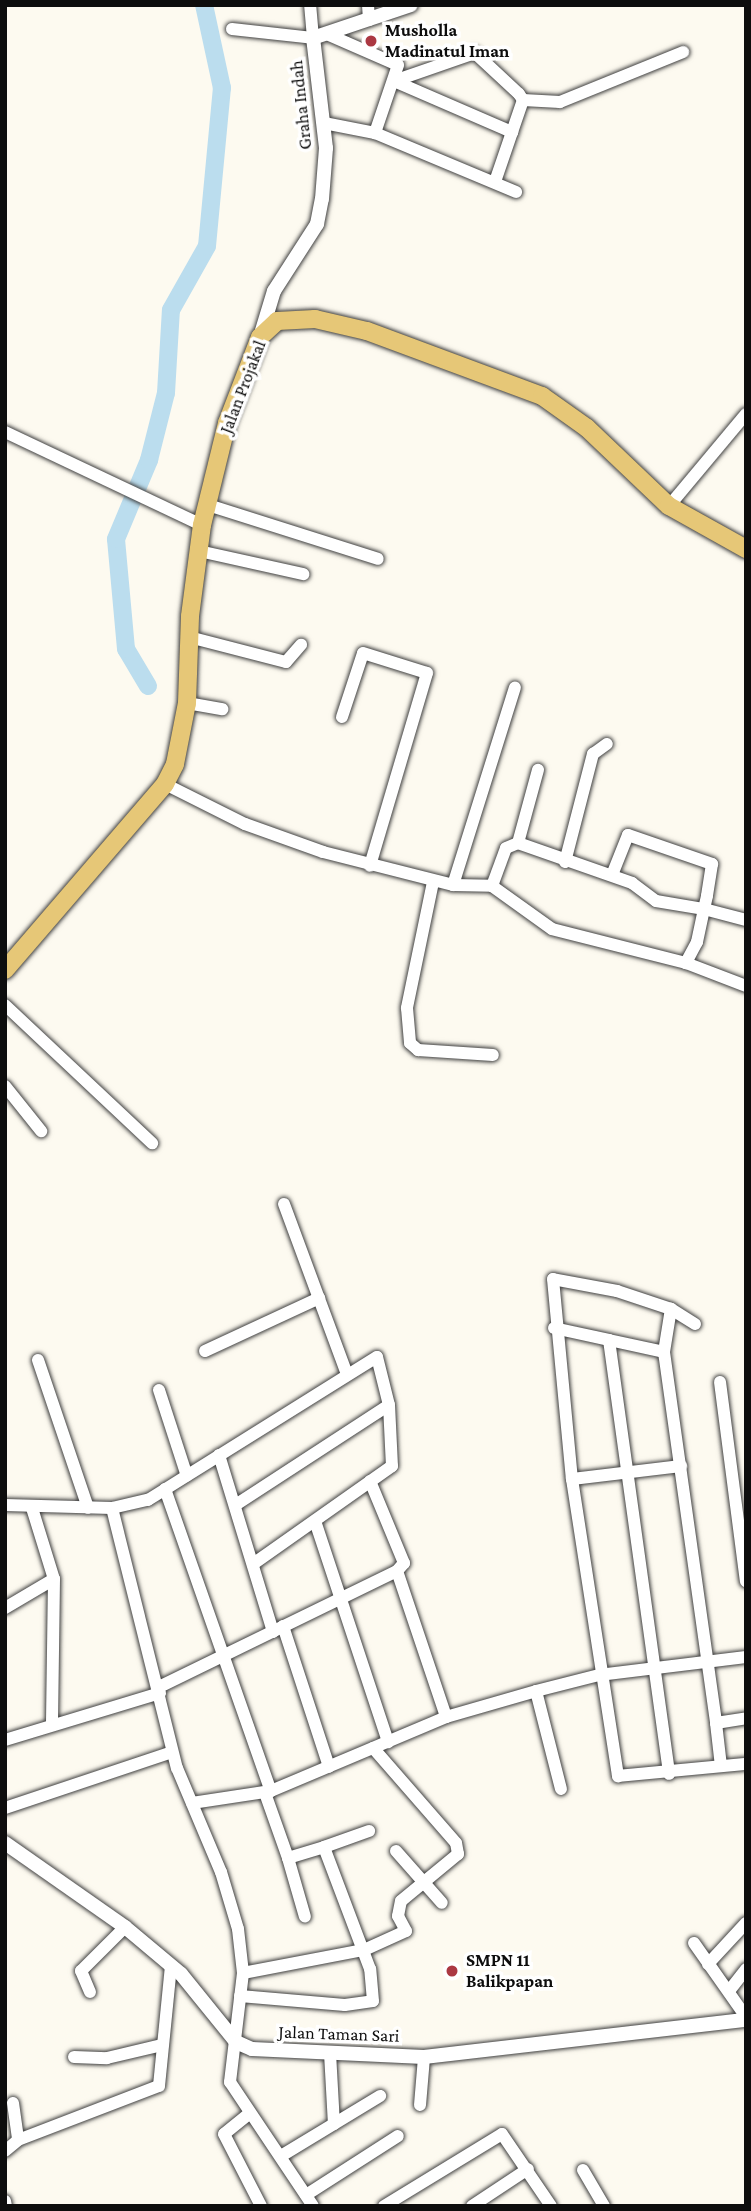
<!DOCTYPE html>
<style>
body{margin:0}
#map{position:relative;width:751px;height:2211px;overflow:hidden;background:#fdfaf0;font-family:"Crimson Pro",serif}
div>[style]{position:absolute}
.river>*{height:18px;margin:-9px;padding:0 9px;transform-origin:9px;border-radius:9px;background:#bde}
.roads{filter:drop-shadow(0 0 2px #404040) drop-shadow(0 0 2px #404040)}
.minor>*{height:12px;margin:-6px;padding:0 6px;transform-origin:6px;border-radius:6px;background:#fff}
.tertiary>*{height:14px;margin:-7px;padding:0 7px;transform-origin:7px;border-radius:7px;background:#fff}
.primary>*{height:18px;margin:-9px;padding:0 9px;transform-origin:9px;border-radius:9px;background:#e6c777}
.dots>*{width:19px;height:19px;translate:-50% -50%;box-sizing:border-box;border:4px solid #fff;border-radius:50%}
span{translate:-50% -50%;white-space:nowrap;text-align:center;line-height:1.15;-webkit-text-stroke:7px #fff;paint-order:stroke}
.poi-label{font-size:18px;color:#0d0d0d;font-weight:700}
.left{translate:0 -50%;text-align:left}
.street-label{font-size:18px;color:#0d0d0d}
.frame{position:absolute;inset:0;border:7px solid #0d0d0d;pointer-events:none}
</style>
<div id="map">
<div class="river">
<i style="left:148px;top:686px;width:43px;rotate:-120.7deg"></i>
<i style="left:126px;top:649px;width:110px;rotate:-95.2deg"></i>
<i style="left:116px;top:539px;width:86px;rotate:-67.3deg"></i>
<i style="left:149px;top:460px;width:69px;rotate:-75.8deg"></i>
<i style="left:166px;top:393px;width:83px;rotate:-86.6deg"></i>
<i style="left:171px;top:310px;width:73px;rotate:-60.6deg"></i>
<i style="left:207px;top:246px;width:159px;rotate:-84.6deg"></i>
<i style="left:222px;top:88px;width:85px;rotate:-102.2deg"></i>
</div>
<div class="roads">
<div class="minor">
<i style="left:368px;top:5px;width:15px;rotate:86deg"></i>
<i style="left:232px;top:29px;width:81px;rotate:6.3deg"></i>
<i style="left:313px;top:38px;width:33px;rotate:-95deg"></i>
<i style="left:329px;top:35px;width:75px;rotate:23.5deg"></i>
<i style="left:398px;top:65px;width:72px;rotate:108.7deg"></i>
<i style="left:394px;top:81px;width:86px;rotate:-19.1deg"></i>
<i style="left:475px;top:53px;width:60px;rotate:43deg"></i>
<i style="left:519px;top:94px;width:7px;rotate:56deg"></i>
<i style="left:523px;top:100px;width:87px;rotate:108.9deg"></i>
<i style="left:394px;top:81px;width:129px;rotate:23.4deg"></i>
<i style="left:523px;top:100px;width:37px;rotate:3deg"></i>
<i style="left:560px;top:102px;width:133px;rotate:-22.1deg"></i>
<i style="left:324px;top:123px;width:52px;rotate:11.1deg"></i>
<i style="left:375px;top:133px;width:153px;rotate:22.7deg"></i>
<i style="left:5px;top:432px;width:218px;rotate:25.3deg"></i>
<i style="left:208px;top:505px;width:178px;rotate:17.6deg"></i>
<i style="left:669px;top:506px;width:120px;rotate:-50.1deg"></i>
<i style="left:199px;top:551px;width:107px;rotate:12.5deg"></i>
<i style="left:189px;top:637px;width:100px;rotate:14.5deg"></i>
<i style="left:286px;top:662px;width:23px;rotate:-49deg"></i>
<i style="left:187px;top:703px;width:36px;rotate:10deg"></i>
<i style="left:342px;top:717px;width:67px;rotate:-71.8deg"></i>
<i style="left:363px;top:653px;width:67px;rotate:17.4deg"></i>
<i style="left:427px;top:673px;width:201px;rotate:106.5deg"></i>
<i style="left:165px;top:784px;width:89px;rotate:26.6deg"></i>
<i style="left:245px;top:824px;width:83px;rotate:19.7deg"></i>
<i style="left:323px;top:852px;width:134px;rotate:14.2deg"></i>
<i style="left:453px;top:885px;width:207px;rotate:-72.6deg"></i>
<i style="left:518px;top:843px;width:76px;rotate:-74.7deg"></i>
<i style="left:565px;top:862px;width:112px;rotate:-75.5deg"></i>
<i style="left:593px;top:754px;width:17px;rotate:-36deg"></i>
<i style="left:612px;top:875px;width:43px;rotate:-68.2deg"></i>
<i style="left:628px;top:835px;width:89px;rotate:19deg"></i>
<i style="left:712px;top:864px;width:32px;rotate:99deg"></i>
<i style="left:707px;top:896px;width:13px;rotate:103deg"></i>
<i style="left:704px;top:909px;width:34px;rotate:102deg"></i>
<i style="left:697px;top:942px;width:24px;rotate:118deg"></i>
<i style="left:686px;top:963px;width:138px;rotate:-165.8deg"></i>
<i style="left:552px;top:929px;width:74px;rotate:-144.4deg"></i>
<i style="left:492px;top:886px;width:40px;rotate:-69.8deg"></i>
<i style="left:506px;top:848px;width:13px;rotate:-23deg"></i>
<i style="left:518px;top:843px;width:121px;rotate:19.3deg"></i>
<i style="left:632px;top:883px;width:30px;rotate:37deg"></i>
<i style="left:656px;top:901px;width:49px;rotate:9.5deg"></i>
<i style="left:704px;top:909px;width:43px;rotate:14.7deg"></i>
<i style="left:433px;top:882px;width:129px;rotate:101.7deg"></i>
<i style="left:407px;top:1008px;width:35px;rotate:85deg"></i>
<i style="left:410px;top:1043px;width:11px;rotate:41deg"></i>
<i style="left:418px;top:1050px;width:75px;rotate:3.8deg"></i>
<i style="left:453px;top:885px;width:39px;rotate:1deg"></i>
<i style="left:686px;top:963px;width:64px;rotate:21deg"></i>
<i style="left:5px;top:1005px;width:202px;rotate:43.2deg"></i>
<i style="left:5px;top:1086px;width:58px;rotate:51.3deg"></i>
<i style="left:284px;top:1204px;width:179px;rotate:69.7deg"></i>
<i style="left:695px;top:1324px;width:28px;rotate:-148deg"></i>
<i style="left:671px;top:1309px;width:57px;rotate:-161.6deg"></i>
<i style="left:617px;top:1291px;width:65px;rotate:-169.4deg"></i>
<i style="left:553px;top:1279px;width:201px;rotate:84.6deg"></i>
<i style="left:572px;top:1479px;width:301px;rotate:81.2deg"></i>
<i style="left:618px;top:1776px;width:129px;rotate:-5.4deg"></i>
<i style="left:554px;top:1328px;width:56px;rotate:12.3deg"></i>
<i style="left:609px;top:1340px;width:438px;rotate:82.1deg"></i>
<i style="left:609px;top:1340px;width:56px;rotate:12.3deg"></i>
<i style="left:664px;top:1352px;width:375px;rotate:82deg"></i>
<i style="left:716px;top:1723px;width:30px;rotate:-9deg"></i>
<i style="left:205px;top:1351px;width:126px;rotate:-24.9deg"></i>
<i style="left:664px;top:1352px;width:44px;rotate:-80.8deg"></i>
<i style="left:38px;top:1360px;width:156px;rotate:71.3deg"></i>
<i style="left:720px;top:1382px;width:201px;rotate:82.6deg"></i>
<i style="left:159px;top:1390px;width:90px;rotate:72deg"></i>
<i style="left:219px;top:1455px;width:185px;rotate:73deg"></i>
<i style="left:572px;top:1479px;width:110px;rotate:-6.8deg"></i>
<i style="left:370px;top:1481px;width:89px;rotate:67.5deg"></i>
<i style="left:404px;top:1563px;width:11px;rotate:131deg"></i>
<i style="left:165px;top:1489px;width:320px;rotate:70.7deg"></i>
<i style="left:237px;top:1504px;width:181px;rotate:-33.1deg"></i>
<i style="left:5px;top:1505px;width:107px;rotate:1.6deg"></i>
<i style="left:112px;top:1508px;width:37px;rotate:-13deg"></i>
<i style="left:148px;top:1500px;width:270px;rotate:-32deg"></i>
<i style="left:377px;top:1357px;width:49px;rotate:76deg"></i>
<i style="left:389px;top:1405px;width:61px;rotate:87.2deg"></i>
<i style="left:392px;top:1466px;width:170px;rotate:144.8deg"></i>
<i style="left:32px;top:1508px;width:74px;rotate:72.8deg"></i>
<i style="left:54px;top:1579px;width:146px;rotate:90.8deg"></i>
<i style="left:112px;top:1508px;width:268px;rotate:76deg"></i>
<i style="left:177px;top:1768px;width:113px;rotate:67.1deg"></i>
<i style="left:221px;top:1872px;width:59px;rotate:73.4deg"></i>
<i style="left:238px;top:1929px;width:44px;rotate:83.5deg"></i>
<i style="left:243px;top:1973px;width:110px;rotate:96.8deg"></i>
<i style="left:230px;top:2082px;width:149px;rotate:56.2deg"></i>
<i style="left:315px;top:1521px;width:233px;rotate:71.7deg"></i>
<i style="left:5px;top:1608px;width:57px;rotate:-30.6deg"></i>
<i style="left:283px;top:1626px;width:148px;rotate:71.9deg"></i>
<i style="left:159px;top:1687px;width:265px;rotate:-26deg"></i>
<i style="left:397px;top:1571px;width:154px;rotate:71.4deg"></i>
<i style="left:536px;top:1691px;width:101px;rotate:75.7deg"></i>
<i style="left:716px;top:1723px;width:43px;rotate:83.4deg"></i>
<i style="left:5px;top:1740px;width:162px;rotate:-16.9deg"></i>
<i style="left:265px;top:1793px;width:69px;rotate:70.5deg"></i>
<i style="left:288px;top:1858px;width:38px;rotate:-17deg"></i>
<i style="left:192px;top:1803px;width:80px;rotate:-8.6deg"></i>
<i style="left:271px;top:1791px;width:190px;rotate:-22.9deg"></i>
<i style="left:446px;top:1717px;width:94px;rotate:-16.1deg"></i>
<i style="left:536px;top:1691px;width:65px;rotate:-14.3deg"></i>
<i style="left:599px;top:1675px;width:148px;rotate:-7deg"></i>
<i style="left:5px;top:1808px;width:176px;rotate:-18.5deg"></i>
<i style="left:396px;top:1851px;width:69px;rotate:48.5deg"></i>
<i style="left:288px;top:1858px;width:61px;rotate:73.9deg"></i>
<i style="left:694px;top:1943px;width:90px;rotate:54.9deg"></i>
<i style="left:708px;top:1964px;width:56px;rotate:-47.2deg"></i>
<i style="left:243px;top:1973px;width:123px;rotate:-10.8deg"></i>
<i style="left:364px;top:1950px;width:46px;rotate:-24.3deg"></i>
<i style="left:406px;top:1931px;width:17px;rotate:-118deg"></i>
<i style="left:398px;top:1916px;width:15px;rotate:-79deg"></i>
<i style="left:401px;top:1901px;width:74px;rotate:-39.5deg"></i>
<i style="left:458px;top:1854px;width:11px;rotate:-100deg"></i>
<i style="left:456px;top:1843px;width:126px;rotate:-131.1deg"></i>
<i style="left:729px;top:1991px;width:28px;rotate:-52deg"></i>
<i style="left:90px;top:1992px;width:23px;rotate:-113deg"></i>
<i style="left:81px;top:1971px;width:62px;rotate:-45deg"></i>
<i style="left:240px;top:1996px;width:105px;rotate:4.9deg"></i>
<i style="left:345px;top:2005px;width:28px;rotate:-8deg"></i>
<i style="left:373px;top:2001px;width:32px;rotate:-95deg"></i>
<i style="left:370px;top:1969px;width:130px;rotate:-110.7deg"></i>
<i style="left:324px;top:1847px;width:48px;rotate:-19.6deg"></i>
<i style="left:330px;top:2053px;width:71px;rotate:86.8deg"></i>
<i style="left:74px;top:2057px;width:33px;rotate:2deg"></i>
<i style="left:107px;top:2058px;width:57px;rotate:-13.3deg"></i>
<i style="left:13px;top:2103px;width:37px;rotate:82deg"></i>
<i style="left:420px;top:2105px;width:48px;rotate:-85.2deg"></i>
<i style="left:250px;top:2113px;width:33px;rotate:141deg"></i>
<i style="left:224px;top:2134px;width:81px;rotate:62.8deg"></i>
<i style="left:5px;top:2151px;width:17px;rotate:-40deg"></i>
<i style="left:18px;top:2140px;width:151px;rotate:-21deg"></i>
<i style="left:159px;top:2086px;width:121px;rotate:-84.3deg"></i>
<i style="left:281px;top:2156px;width:116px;rotate:-31.2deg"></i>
<i style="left:583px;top:2170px;width:42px;rotate:59.7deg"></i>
<i style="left:306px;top:2195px;width:109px;rotate:-32.7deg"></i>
<i style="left:5px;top:2201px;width:5px;rotate:79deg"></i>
<i style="left:384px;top:2206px;width:138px;rotate:-31.4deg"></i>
<i style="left:502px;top:2134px;width:87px;rotate:55.8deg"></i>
<i style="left:472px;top:2206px;width:67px;rotate:-33.5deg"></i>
</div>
<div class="tertiary">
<i style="left:260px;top:337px;width:48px;rotate:-73.1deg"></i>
<i style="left:274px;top:291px;width:80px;rotate:-57.3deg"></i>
<i style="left:317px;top:224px;width:25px;rotate:-79deg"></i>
<i style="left:322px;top:199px;width:51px;rotate:-85.5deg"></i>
<i style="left:326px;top:148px;width:111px;rotate:-96.7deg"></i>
<i style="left:313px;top:38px;width:103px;rotate:-18.6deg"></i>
<i style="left:5px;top:1843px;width:146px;rotate:35deg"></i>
<i style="left:125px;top:1927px;width:73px;rotate:40deg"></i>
<i style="left:181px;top:1974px;width:87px;rotate:51deg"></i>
<i style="left:236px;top:2042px;width:17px;rotate:24deg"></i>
<i style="left:252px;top:2049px;width:172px;rotate:2.7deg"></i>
<i style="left:424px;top:2057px;width:324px;rotate:-6.6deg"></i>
</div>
<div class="primary">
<i style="left:5px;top:970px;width:245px;rotate:-49.3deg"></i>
<i style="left:165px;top:784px;width:22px;rotate:-63deg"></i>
<i style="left:175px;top:764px;width:62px;rotate:-78.9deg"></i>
<i style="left:187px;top:703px;width:87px;rotate:-88deg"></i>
<i style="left:190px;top:616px;width:92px;rotate:-82.5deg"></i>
<i style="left:202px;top:525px;width:105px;rotate:-76.2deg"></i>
<i style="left:227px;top:423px;width:92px;rotate:-69deg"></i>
<i style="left:260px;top:337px;width:23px;rotate:-43deg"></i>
<i style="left:277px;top:321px;width:38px;rotate:-3deg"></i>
<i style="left:315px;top:319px;width:53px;rotate:13deg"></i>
<i style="left:367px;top:331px;width:187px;rotate:20.4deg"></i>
<i style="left:542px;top:396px;width:55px;rotate:35.4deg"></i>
<i style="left:587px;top:428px;width:113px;rotate:43.6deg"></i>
<i style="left:669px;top:506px;width:88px;rotate:29.2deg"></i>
</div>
</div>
<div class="dots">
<i style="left:371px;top:41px;background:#ab3842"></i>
<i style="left:452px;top:1971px;background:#ab3842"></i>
</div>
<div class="poi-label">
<span class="left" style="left:385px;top:41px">Musholla<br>Madinatul Iman</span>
<span class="left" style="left:466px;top:1971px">SMPN 11<br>Balikpapan</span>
</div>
<div class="street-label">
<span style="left:301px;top:105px;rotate:-96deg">Graha Indah</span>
<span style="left:243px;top:387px;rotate:-69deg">Jalan Projakal</span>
<span style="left:339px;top:2034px;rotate:2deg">Jalan Taman Sari</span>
</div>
<div class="frame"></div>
</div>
